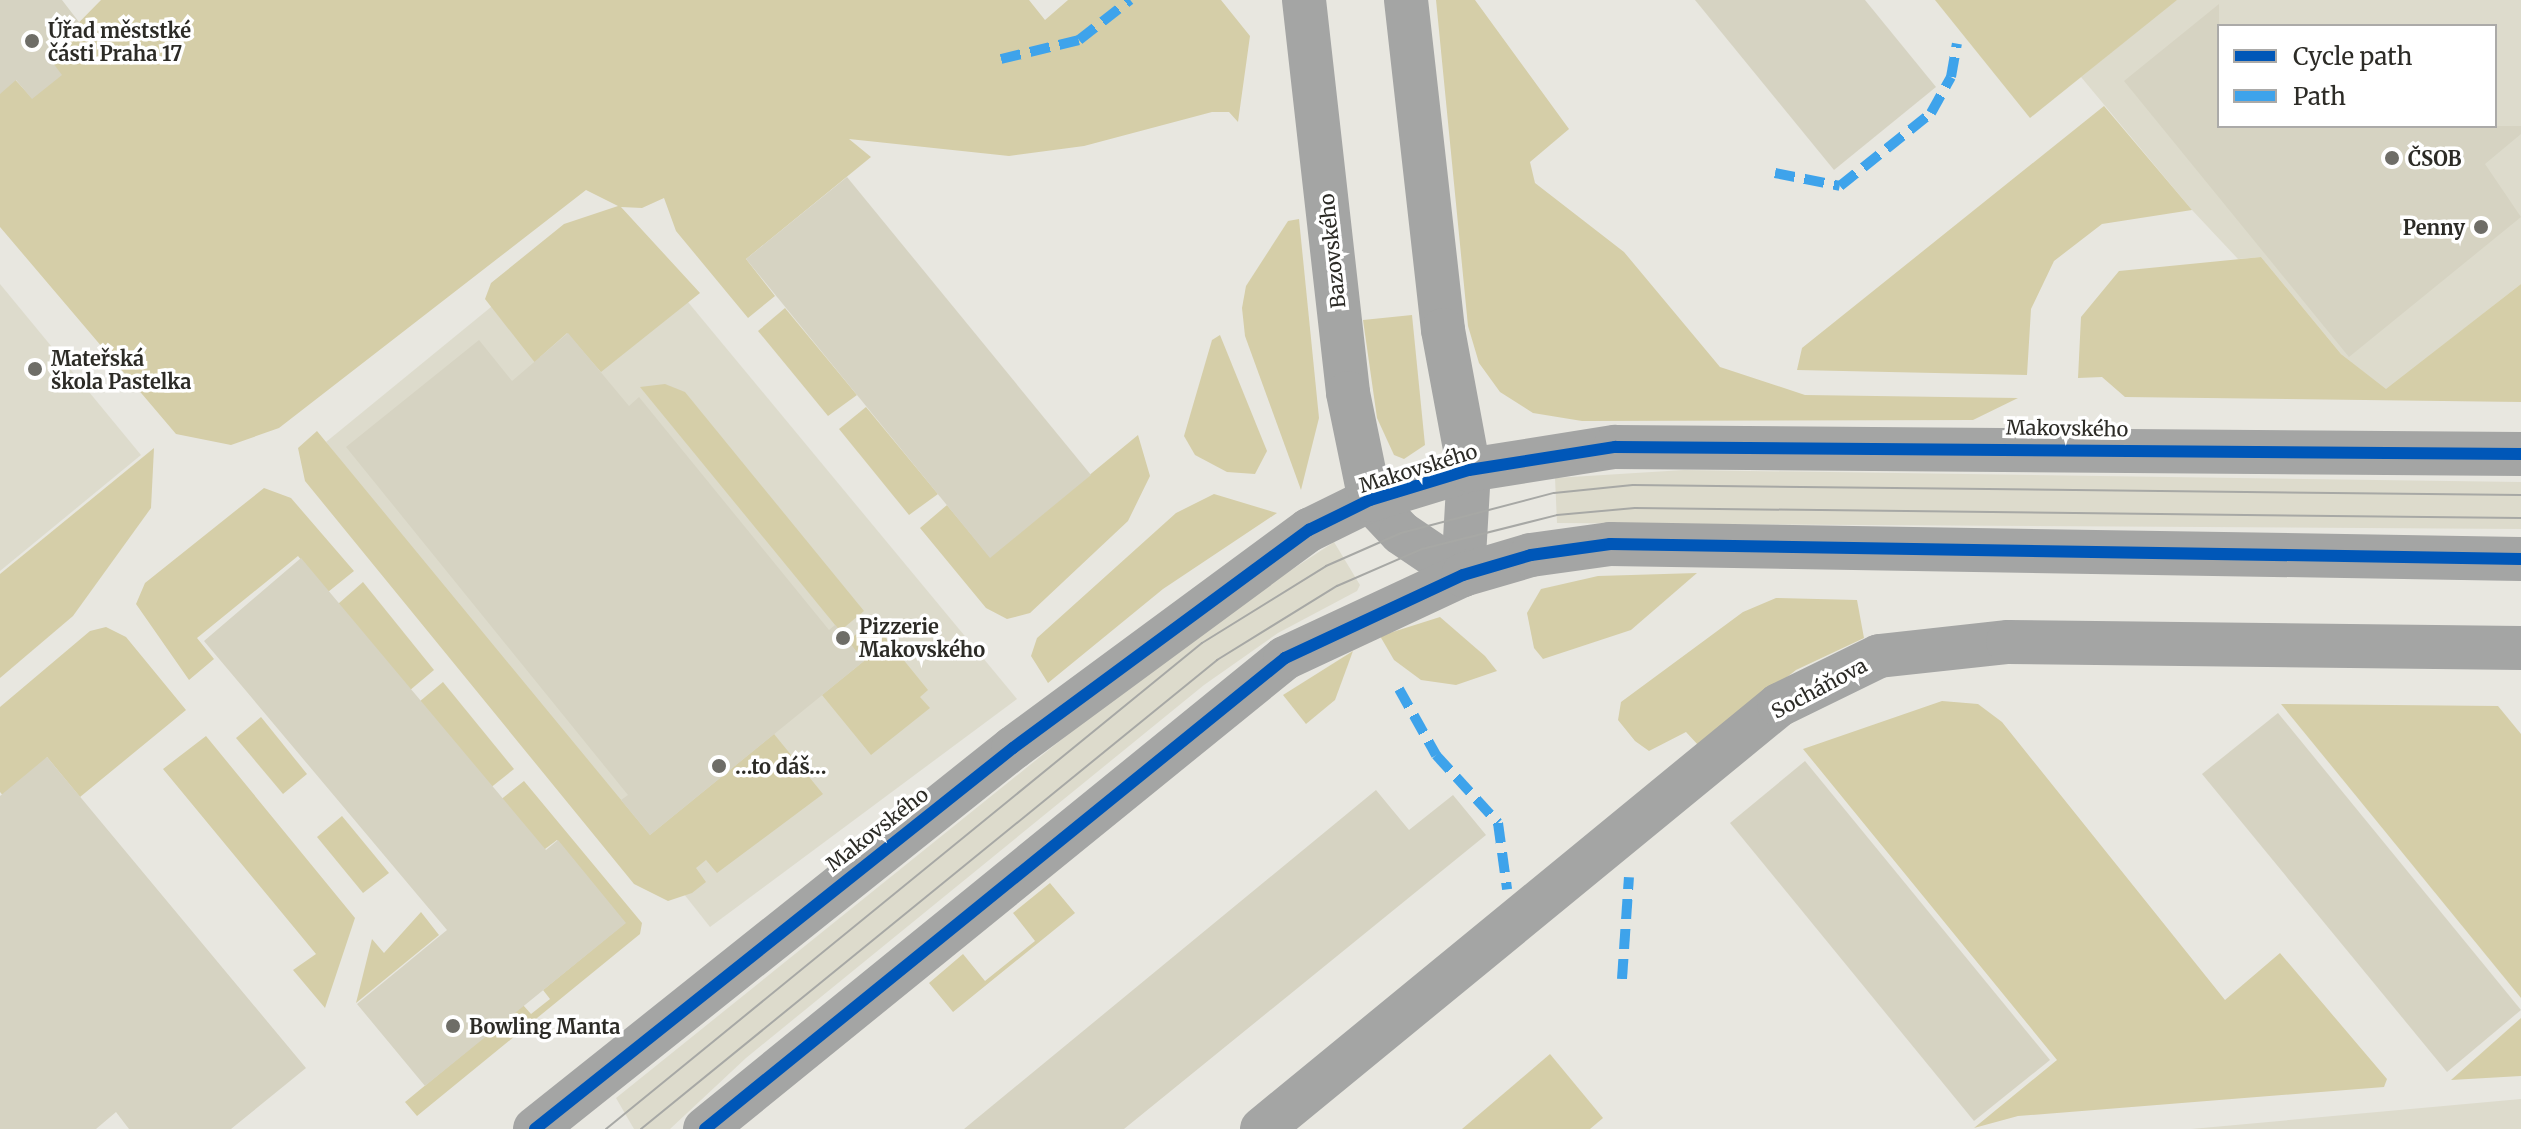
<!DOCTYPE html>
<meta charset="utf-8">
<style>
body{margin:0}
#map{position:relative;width:2521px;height:1129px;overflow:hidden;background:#e8e7e0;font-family:Merriweather,serif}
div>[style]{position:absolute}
.built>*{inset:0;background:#dddbcc}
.green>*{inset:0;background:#d5cea8}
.building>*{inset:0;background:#d6d3c2}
.minor>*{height:44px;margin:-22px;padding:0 22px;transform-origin:22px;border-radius:22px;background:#a4a5a4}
.tram>*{height:2px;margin:-1px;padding:0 1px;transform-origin:1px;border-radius:1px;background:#a7a8a5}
.quiet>*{height:10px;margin-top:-5px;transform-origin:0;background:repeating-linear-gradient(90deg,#3ea3eb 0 20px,transparent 0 30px)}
.cycleway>*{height:12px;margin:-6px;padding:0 6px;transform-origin:6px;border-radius:6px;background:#0057b8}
.dots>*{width:22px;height:22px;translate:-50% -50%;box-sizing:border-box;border:4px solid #fff;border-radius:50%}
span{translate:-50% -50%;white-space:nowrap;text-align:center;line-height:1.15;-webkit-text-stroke:7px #fff;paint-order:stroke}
.poi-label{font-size:20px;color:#2c2b26;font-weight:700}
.left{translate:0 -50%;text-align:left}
.right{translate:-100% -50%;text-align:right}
.street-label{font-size:20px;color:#2c2b26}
.legend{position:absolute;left:2217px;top:24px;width:280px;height:104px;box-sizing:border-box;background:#fff;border:2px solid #abaaa8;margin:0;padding:10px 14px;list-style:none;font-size:24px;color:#2c2b26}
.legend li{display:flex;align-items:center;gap:16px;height:40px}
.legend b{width:40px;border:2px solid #abaaa8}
</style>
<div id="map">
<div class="built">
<i style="clip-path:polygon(evenodd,2175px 0,2521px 0,2521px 284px,2386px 390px,2341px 354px,2261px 257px,2238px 259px,2192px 210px,2081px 77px,2175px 0,2219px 26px,2495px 26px,2495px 126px,2219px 126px,2219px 26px)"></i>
<i style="clip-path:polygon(573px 240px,678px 290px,1017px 699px,710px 927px,326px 442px)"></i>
<i style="clip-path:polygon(0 284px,141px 455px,0 571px)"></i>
<i style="clip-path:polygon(1684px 470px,2521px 482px,2521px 529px,1557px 523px,1555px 478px)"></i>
<i style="clip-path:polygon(1334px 542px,1360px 585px,1357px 591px,1278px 633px,1204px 685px,746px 1058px,670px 1129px,634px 1129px,616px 1098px,1189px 637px)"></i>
<i style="clip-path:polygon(2521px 1099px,2521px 1129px,2191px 1129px)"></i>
</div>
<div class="green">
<i style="clip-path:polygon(101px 0,1029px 0,1045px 20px,1068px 0,1221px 0,1250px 36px,1238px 122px,1229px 112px,1212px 112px,1084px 146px,1009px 156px,849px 139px,871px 157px,746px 259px,775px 296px,748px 318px,676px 231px,664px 198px,642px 208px,621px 207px,700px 293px,601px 372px,567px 333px,540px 357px,573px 395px,565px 401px,485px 299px,491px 283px,564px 224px,618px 206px,586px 190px,279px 428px,231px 445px,176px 434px,0 227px,0 63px,32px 98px,47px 55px)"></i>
<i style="clip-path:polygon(1436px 0,1475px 0,1569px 129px,1530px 162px,1535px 183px,1624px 252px,1720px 367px,1805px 395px,2018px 398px,1973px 420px,1582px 421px,1533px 413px,1500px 392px,1479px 363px,1468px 326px)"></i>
<i style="clip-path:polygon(1935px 0,2177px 0,2030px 118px)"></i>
<i style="clip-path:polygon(2104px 106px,2192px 210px,2102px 224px,2054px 261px,2031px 309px,2027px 375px,1797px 370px,1802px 348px)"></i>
<i style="clip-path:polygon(1299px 219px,1319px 418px,1301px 490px,1245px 336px,1242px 308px,1246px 286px,1288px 221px)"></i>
<i style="clip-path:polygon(2261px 257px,2341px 354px,2386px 389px,2521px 284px,2521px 402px,2125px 397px,2102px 377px,2078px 378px,2081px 317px,2119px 271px)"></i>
<i style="clip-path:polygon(785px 308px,857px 395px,828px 416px,758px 331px)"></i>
<i style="clip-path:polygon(1412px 315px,1425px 445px,1404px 459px,1394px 455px,1377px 418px,1363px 320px)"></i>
<i style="clip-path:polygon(1220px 335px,1267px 451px,1255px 474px,1227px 472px,1195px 455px,1184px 436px,1212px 340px)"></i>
<i style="clip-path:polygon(665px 384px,685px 392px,864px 611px,840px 631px,640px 387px)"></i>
<i style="clip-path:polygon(866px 407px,938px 494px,909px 515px,839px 429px)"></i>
<i style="clip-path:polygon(317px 431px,650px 835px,774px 734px,823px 794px,717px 873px,706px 860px,696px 868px,706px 882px,692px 893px,668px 901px,634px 884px,305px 481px,298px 448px)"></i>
<i style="clip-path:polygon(1138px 435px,1150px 476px,1128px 521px,1030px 613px,1007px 619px,986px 608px,920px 528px,947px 505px,990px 557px)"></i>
<i style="clip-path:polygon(154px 448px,151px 508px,73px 616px,0 678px,0 574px)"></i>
<i style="clip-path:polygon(264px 488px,291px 498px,354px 571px,328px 592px,298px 556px,197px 638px,214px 659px,189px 680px,136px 604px,145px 583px)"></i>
<i style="clip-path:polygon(1214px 494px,1277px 513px,1163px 589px,1048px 683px,1031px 656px,1037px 638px,1176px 513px)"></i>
<i style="clip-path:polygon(1697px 573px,1631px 630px,1543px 659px,1534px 648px,1527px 613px,1541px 589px,1598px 576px)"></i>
<i style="clip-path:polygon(363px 582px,434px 670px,409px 691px,338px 604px)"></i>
<i style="clip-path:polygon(1776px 598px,1857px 600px,1864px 638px,1796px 670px,1699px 746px,1686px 732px,1649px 751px,1635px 741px,1618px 720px,1621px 702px,1743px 612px)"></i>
<i style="clip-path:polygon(1440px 617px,1485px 656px,1497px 671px,1456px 685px,1421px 680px,1394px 660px,1380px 636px)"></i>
<i style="clip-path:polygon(872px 621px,928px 690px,920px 697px,930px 708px,871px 755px,822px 695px,864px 661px,848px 641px)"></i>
<i style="clip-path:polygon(106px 627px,126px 637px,186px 710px,80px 797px,47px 757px,28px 826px,0 792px,0 707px,90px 631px)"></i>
<i style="clip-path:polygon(1353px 651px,1335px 700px,1306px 724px,1283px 695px)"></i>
<i style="clip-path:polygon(443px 682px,514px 769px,489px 789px,419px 702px)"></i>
<i style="clip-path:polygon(1942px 701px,1978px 704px,2002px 722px,2225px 1000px,2280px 953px,2387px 1079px,2384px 1087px,2018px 1116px,1974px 1128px,2057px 1060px,1803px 749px)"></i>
<i style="clip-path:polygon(2281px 704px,2498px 706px,2521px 734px,2521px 998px)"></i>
<i style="clip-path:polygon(261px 717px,307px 774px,283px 794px,236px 738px)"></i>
<i style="clip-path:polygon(206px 736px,355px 918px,325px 1008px,293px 970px,316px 954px,163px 769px)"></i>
<i style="clip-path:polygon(524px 781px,642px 923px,640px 934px,417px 1116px,405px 1102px,523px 1005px,531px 1014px,550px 999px,543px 990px,625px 923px,557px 840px,541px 852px,499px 801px)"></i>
<i style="clip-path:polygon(342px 816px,389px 873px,363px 893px,317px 837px)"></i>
<i style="clip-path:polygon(1050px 883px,1075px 913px,953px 1012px,929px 983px,963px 954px,985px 981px,1035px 941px,1013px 913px)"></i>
<i style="clip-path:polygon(421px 912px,439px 935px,356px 1003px,372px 939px,384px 953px)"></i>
<i style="clip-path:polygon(2521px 1018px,2521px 1076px,2451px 1080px)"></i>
<i style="clip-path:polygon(1550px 1054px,1603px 1118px,1590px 1129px,1462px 1129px)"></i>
</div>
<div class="building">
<i style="clip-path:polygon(0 0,62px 0,82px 26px,47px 55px,62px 75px,32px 99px,16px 80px,0 94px)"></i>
<i style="clip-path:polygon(1695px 0,1865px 0,1936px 87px,1834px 170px)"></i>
<i style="clip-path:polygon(2219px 4px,2219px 126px,2521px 126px,2521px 134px,2485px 164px,2521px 217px,2349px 357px,2124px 81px)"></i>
<i style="clip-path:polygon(847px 177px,1091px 475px,990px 558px,746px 259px)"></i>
<i style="clip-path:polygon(568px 333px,629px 406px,639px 397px,829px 630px,835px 625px,864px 661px,650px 835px,621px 800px,628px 795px,346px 447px,479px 340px,512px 381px)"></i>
<i style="clip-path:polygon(301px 558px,546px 850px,558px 840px,626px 923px,425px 1086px,357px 1004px,447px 930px,204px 641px)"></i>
<i style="clip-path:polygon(2278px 713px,2521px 1010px,2447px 1072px,2202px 774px)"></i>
<i style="clip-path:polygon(47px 757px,306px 1068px,231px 1129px,129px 1129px,116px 1112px,96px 1129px,0 1129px,0 796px)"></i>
<i style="clip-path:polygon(1805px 761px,2050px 1060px,1974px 1121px,1730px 823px)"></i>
<i style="clip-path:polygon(1376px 790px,1409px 830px,1453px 795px,1486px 835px,1124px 1129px,964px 1129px)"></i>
</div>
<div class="minor">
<i style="left:1304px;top:0;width:395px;rotate:83.6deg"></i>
<i style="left:1348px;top:393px;width:109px;rotate:78.4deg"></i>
<i style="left:1406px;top:0;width:332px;rotate:83.6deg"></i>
<i style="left:1443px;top:330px;width:142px;rotate:79.5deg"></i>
<i style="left:1469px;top:470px;width:105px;rotate:93.3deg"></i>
<i style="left:1370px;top:500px;width:45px;rotate:46.8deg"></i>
<i style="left:1401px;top:533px;width:75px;rotate:34.1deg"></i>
<i style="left:535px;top:1129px;width:611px;rotate:-38.56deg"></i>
<i style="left:1013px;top:748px;width:368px;rotate:-36.4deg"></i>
<i style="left:1309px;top:530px;width:68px;rotate:-26.2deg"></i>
<i style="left:1370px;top:500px;width:103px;rotate:-16.9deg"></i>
<i style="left:1469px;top:470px;width:148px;rotate:-9deg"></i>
<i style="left:1615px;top:447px;width:906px;rotate:0.44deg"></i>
<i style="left:705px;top:1129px;width:747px;rotate:-39.08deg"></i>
<i style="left:1285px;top:658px;width:196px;rotate:-25deg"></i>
<i style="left:1463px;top:575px;width:71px;rotate:-16.4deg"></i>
<i style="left:1531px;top:555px;width:80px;rotate:-7.9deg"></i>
<i style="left:1610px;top:544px;width:911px;rotate:0.94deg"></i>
<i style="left:1262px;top:1129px;width:669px;rotate:-39.36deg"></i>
<i style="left:1779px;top:705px;width:111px;rotate:-26.1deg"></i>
<i style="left:1879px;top:656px;width:130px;rotate:-6.2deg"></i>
<i style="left:2008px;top:642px;width:513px;rotate:0.67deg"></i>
</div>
<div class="tram">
<i style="left:606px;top:1129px;width:769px;rotate:-39.2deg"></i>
<i style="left:1202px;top:643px;width:146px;rotate:-31.8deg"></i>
<i style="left:1326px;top:566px;width:82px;rotate:-23.7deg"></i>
<i style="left:1401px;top:533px;width:158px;rotate:-14.7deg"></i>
<i style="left:1554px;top:493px;width:79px;rotate:-5.8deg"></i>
<i style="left:1633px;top:485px;width:888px;rotate:0.65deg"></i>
<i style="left:641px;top:1129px;width:743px;rotate:-39.15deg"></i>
<i style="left:1217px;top:660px;width:141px;rotate:-31.7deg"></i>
<i style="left:1337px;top:586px;width:93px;rotate:-23.5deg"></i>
<i style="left:1422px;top:549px;width:139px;rotate:-14.1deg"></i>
<i style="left:1557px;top:515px;width:78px;rotate:-5.1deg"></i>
<i style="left:1635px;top:508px;width:886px;rotate:0.65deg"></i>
</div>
<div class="quiet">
<i style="left:1001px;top:59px;width:80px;rotate:-13.7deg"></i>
<i style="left:1079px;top:40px;width:65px;rotate:-38.1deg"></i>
<i style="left:1775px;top:173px;width:66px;rotate:11.3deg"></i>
<i style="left:1840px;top:186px;width:117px;rotate:-38.7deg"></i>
<i style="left:1931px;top:113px;width:41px;rotate:-60.9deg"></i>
<i style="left:1951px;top:77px;width:34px;rotate:-80deg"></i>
<i style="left:1399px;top:689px;width:76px;rotate:60.7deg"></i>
<i style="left:1436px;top:755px;width:92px;rotate:47.6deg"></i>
<i style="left:1498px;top:823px;width:67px;rotate:82.2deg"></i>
<i style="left:1622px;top:979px;width:102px;rotate:-86.1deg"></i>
</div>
<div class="cycleway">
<i style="left:535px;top:1129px;width:611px;rotate:-38.56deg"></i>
<i style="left:1013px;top:748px;width:368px;rotate:-36.4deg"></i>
<i style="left:1309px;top:530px;width:68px;rotate:-26.2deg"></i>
<i style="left:1370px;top:500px;width:103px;rotate:-16.9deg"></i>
<i style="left:1469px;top:470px;width:148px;rotate:-9deg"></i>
<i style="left:1615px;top:447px;width:906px;rotate:0.44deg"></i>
<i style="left:705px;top:1129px;width:747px;rotate:-39.08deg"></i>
<i style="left:1285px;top:658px;width:196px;rotate:-25deg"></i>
<i style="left:1463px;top:575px;width:71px;rotate:-16.4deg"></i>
<i style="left:1531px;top:555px;width:80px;rotate:-7.9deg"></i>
<i style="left:1610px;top:544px;width:911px;rotate:0.94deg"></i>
</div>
<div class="dots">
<i style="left:32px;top:41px;background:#6e6d67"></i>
<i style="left:2392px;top:158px;background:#6e6d67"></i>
<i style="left:2481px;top:227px;background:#6e6d67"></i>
<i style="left:35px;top:369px;background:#6e6d67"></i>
<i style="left:843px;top:638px;background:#6e6d67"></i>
<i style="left:719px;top:766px;background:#6e6d67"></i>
<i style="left:453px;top:1026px;background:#6e6d67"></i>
</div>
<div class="poi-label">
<span class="left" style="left:48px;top:42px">Úřad měststké<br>části Praha 17</span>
<span class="left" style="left:2408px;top:158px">ČSOB</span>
<span class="right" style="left:2465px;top:227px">Penny</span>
<span class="left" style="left:51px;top:370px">Mateřská<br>škola Pastelka</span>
<span class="left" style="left:859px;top:638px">Pizzerie<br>Makovského</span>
<span class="left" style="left:735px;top:766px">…to dáš…</span>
<span class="left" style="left:469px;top:1026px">Bowling Manta</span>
</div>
<div class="street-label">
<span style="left:1332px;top:251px;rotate:-96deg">Bazovského</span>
<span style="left:2067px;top:428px;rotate:1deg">Makovského</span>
<span style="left:1418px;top:468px;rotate:-17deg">Makovského</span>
<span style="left:1819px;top:688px;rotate:-28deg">Socháňova</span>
<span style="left:877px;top:829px;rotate:-38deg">Makovského</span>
</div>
<ul class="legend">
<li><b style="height:10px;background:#0057b8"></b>Cycle path</li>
<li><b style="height:10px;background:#3ea3eb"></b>Path</li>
</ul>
</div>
